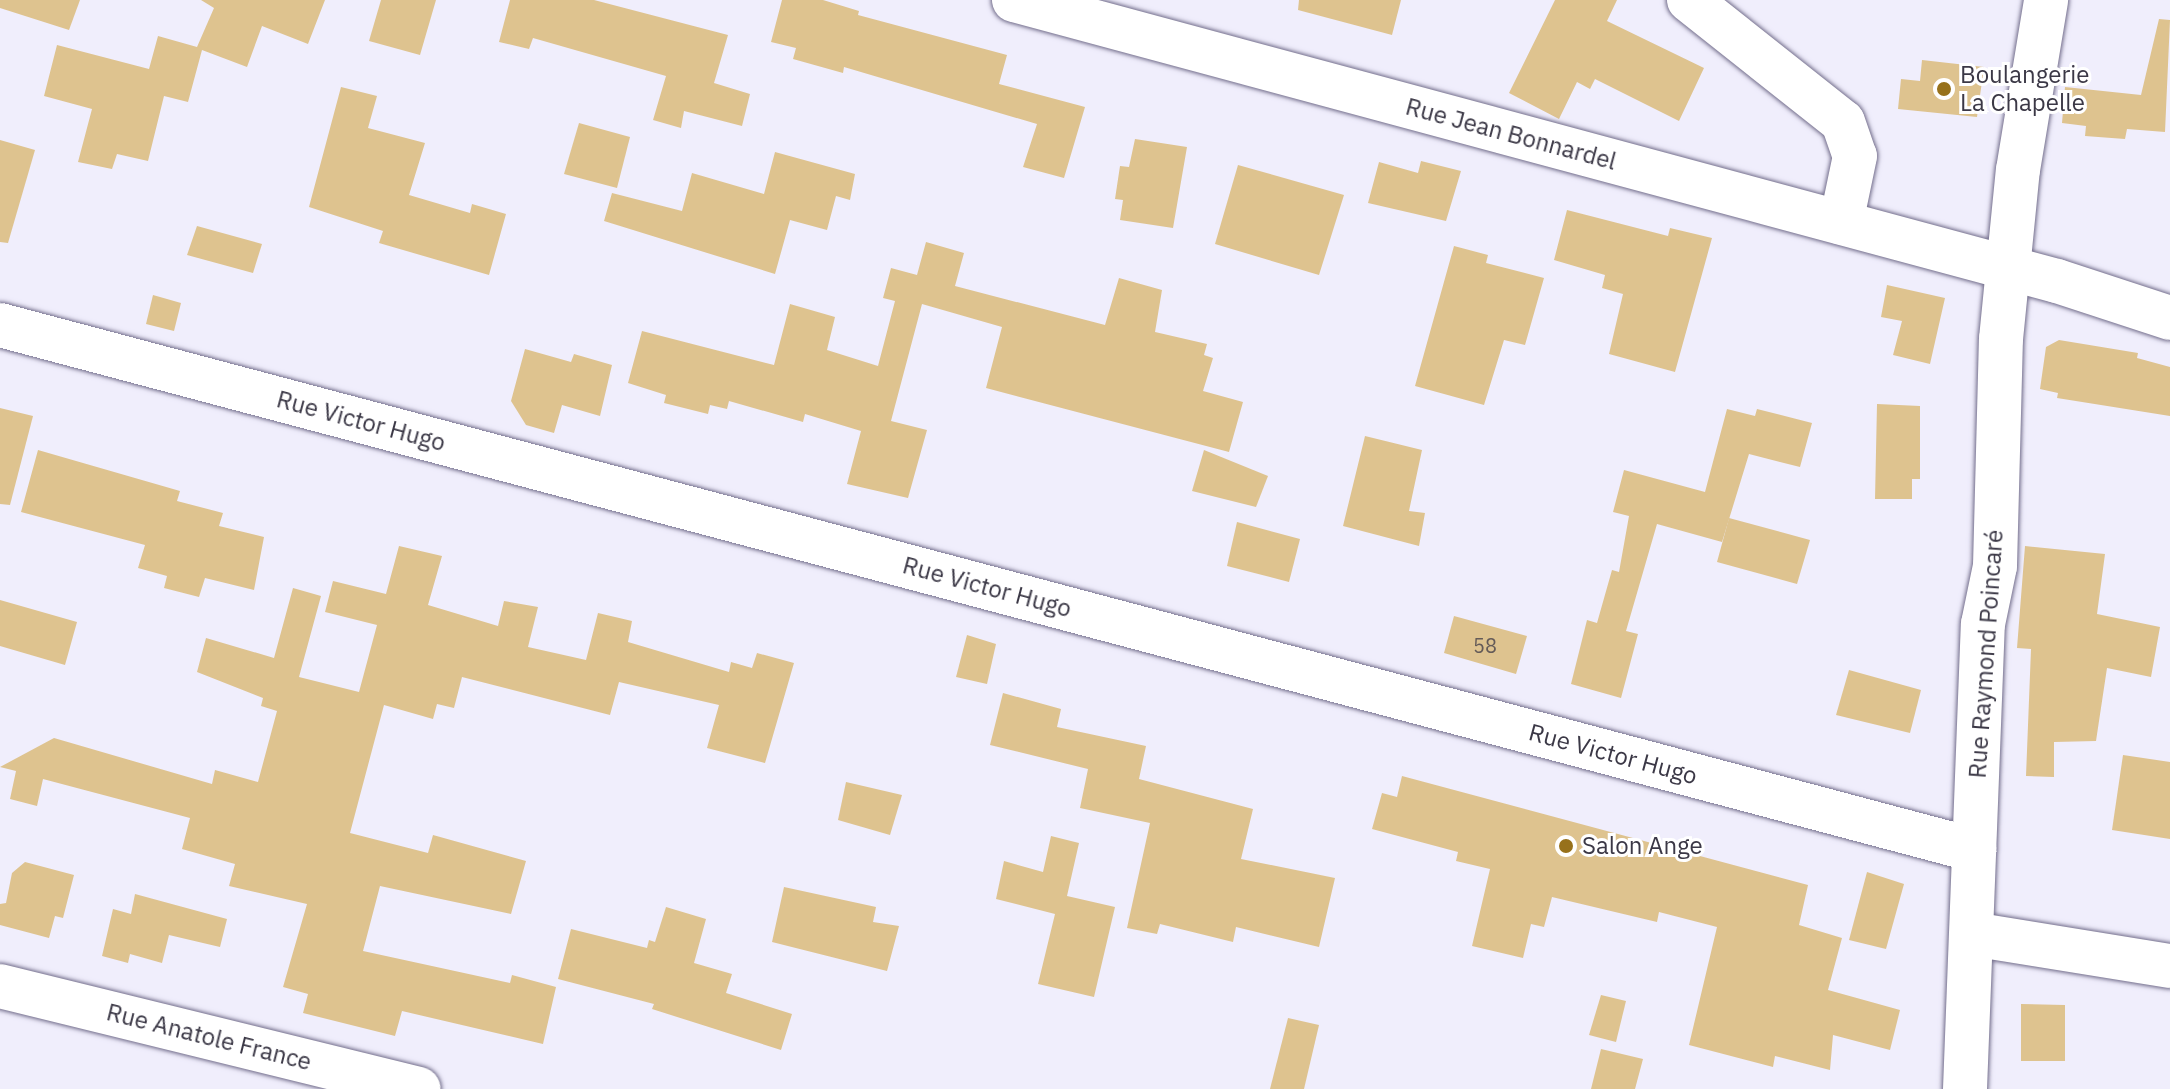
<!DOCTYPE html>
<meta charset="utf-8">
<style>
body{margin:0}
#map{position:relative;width:2170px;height:1089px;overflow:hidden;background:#f0eefc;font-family:"IBM Plex Sans",sans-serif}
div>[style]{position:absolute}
.building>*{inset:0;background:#dec38f}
.roads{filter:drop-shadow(0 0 2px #736e8c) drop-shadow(0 0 2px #736e8c)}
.minor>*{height:44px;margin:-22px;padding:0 22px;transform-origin:22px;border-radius:22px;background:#fff}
.dots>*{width:22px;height:22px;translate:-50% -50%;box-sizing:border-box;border:4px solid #fff;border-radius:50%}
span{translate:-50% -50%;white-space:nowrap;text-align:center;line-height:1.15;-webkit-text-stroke:6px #fff;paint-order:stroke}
.number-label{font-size:20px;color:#645b58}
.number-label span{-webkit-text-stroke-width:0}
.poi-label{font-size:24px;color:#3b3846}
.left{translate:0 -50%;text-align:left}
.street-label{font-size:24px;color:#3b3846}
</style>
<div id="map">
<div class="building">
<i style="clip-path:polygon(0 0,80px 0,69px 30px,0 8px)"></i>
<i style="clip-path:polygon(201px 0,325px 0,308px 44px,262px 26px,247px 67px,202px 50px,188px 102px,164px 96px,148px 161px,117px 154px,112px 169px,78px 162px,92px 109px,44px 96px,57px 45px,149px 69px,158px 36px,197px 47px,214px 8px)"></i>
<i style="clip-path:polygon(381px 0,436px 0,420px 55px,369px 41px)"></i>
<i style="clip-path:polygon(510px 0,594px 0,728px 35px,714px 83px,750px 94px,742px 126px,684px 111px,681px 128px,653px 120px,666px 76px,533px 38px,529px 49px,499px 42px)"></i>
<i style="clip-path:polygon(782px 0,823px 0,859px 11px,858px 15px,1007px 55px,999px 84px,1085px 107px,1064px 178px,1023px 167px,1037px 124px,844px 67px,843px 73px,793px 59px,796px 48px,771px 42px)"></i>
<i style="clip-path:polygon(1299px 0,1401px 0,1392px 35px,1298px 10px)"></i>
<i style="clip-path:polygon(1555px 0,1617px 0,1607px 21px,1704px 68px,1679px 121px,1595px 79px,1590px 89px,1577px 82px,1559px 119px,1509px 93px)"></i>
<i style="clip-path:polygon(2159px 19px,2170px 20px,2165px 132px,2127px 129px,2125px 139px,2085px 136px,2086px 126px,2062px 123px,2065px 87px,2141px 95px)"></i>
<i style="clip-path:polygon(1922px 60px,1984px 67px,1977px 117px,1898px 109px,1901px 79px,1920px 81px)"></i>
<i style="clip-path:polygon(341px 87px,377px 96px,368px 128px,425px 143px,409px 195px,470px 213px,472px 204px,506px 214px,489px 275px,379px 243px,383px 231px,309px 207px)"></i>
<i style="clip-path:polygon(579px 123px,630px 137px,617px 188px,564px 174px)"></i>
<i style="clip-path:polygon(1135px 139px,1187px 147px,1173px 228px,1120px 220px,1123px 200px,1115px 199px,1120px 166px,1129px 167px)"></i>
<i style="clip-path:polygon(0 140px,35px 150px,8px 243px,0 242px)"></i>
<i style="clip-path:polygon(775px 152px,855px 174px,850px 200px,836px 196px,827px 230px,790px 220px,775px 274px,604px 221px,612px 193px,682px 211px,692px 173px,764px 194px)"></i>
<i style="clip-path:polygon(1421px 161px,1461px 171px,1446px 221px,1368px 203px,1379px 162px,1418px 173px)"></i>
<i style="clip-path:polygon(1238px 165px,1344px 195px,1319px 275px,1215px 244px)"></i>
<i style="clip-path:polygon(1567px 210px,1668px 236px,1670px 228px,1712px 238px,1675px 372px,1609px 354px,1623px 294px,1602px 288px,1605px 275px,1554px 260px)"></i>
<i style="clip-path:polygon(197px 226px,262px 244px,253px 273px,187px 255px)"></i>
<i style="clip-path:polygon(926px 242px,964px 253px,955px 286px,1105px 325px,1119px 278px,1162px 290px,1155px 332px,1207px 344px,1204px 355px,1213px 358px,1203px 391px,1243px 402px,1229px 452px,986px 388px,1002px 327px,922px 304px,891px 421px,927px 430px,908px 498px,847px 484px,861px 431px,805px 414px,803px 422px,729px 401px,727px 409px,710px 405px,708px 414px,664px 403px,666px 395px,628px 383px,642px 331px,774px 365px,790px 304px,835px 317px,827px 350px,878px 366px,895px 301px,883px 298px,891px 268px,917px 275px)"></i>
<i style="clip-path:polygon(1454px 246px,1488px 255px,1486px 263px,1544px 278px,1525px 345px,1504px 340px,1484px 405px,1415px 386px)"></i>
<i style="clip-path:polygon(1887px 285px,1945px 298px,1930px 364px,1893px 355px,1902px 321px,1881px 317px)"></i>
<i style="clip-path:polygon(153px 295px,181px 303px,174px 331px,146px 324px)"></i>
<i style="clip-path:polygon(2059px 340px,2138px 353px,2137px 358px,2170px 367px,2170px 416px,2057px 398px,2058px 393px,2040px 389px,2046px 347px)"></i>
<i style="clip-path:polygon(525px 349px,571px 362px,574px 354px,612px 365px,600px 416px,562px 405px,554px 433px,526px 425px,511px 401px)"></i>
<i style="clip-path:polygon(1877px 404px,1920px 406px,1920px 479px,1912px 479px,1912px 499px,1875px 499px)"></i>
<i style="clip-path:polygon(0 408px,33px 416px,10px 505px,0 504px)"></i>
<i style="clip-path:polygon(1727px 409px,1755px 416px,1757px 409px,1812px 423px,1800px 467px,1749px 454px,1722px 542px,1657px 524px,1626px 631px,1638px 634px,1621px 698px,1571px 684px,1587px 620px,1597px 623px,1612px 570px,1619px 572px,1629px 516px,1613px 512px,1624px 470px,1705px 492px)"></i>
<i style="clip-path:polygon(1365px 436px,1422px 450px,1409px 511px,1425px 513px,1419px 546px,1343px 526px)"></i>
<i style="clip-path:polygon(38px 450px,180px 491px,177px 501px,223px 513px,219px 526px,264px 537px,254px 590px,205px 578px,199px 597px,164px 588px,167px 576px,138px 568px,145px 545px,21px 512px)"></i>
<i style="clip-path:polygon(1204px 450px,1268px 476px,1256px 507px,1192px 491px)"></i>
<i style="clip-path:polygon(1729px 518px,1810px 540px,1797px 584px,1717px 562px)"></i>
<i style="clip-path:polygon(1237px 522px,1300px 539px,1289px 582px,1227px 566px)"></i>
<i style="clip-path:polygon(399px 546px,442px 556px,428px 605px,498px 626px,504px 601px,538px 607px,528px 647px,586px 660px,598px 613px,632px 621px,628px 642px,729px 672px,731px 662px,752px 668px,757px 653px,794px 663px,765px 763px,707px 748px,719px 705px,619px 682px,610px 715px,462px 677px,454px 708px,437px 704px,433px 719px,384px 705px,350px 833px,428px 853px,433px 835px,526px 861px,511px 914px,380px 886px,363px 951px,510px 983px,512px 975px,556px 987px,543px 1044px,402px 1011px,395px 1036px,303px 1013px,308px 994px,283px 987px,307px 904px,229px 886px,235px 864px,182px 849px,190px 818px,43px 779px,37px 806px,10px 799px,16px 771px,0 767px,54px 738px,212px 784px,215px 770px,258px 782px,277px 711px,261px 706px,263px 698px,197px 672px,206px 638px,274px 658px,293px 588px,321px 596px,299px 677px,359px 692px,377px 625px,325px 612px,333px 581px,386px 594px)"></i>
<i style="clip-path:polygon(2025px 546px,2105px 554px,2097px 614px,2160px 627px,2151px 677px,2107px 668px,2096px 741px,2054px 742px,2054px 777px,2026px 776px,2031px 649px,2017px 648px)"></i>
<i style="clip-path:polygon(0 600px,77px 622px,65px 665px,0 646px)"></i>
<i style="clip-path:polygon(1454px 616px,1527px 636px,1516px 674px,1444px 653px)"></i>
<i style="clip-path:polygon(967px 635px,996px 644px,987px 684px,956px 677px)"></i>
<i style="clip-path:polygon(1849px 670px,1921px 690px,1910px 733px,1836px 715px)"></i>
<i style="clip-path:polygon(1003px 693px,1061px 709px,1057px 727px,1146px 746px,1139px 779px,1253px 809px,1241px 859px,1335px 878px,1319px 947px,1236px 927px,1233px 942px,1160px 924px,1157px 934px,1127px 928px,1150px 823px,1080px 808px,1088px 769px,990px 745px)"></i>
<i style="clip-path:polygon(2123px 755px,2170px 762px,2170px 839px,2112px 830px)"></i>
<i style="clip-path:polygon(1402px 776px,1808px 885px,1799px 925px,1842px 938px,1828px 990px,1900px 1010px,1890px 1050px,1833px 1035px,1830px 1070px,1775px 1056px,1773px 1067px,1689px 1045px,1717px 927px,1659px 912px,1657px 922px,1552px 897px,1544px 927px,1531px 924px,1523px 958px,1472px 946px,1490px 869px,1456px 861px,1458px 852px,1372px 829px,1382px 793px,1397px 797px)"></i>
<i style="clip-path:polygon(846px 782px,902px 795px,890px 835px,838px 820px)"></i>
<i style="clip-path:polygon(1051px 836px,1079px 843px,1067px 896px,1115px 907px,1094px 997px,1038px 984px,1055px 914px,996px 899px,1004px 861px,1043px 872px)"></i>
<i style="clip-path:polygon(25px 862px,74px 875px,63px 918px,55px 916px,49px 938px,0 925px,0 904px,6px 903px,12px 873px)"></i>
<i style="clip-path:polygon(1867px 872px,1904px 884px,1886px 949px,1849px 940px)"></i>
<i style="clip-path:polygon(784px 887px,876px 907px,873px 922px,899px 926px,887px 971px,772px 942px)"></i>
<i style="clip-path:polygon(135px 894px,227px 919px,220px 947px,169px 935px,162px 963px,130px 954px,128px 963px,102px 956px,113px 909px,131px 914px)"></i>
<i style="clip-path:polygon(666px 907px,706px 919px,694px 963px,732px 974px,726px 993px,792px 1014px,781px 1050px,652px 1009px,654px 1004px,558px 979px,571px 929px,647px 948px,649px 940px,655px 942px)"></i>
<i style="clip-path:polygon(1601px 995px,1626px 1001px,1616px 1042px,1589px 1035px)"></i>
<i style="clip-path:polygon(2021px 1004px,2065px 1005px,2065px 1061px,2021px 1061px)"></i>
<i style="clip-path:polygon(1288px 1018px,1319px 1025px,1304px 1089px,1270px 1089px)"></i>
<i style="clip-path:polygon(1601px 1049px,1643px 1059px,1635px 1089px,1591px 1089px)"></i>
</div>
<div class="roads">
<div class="minor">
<i style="left:1014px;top:0;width:1080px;rotate:15.08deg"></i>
<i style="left:2057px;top:281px;width:119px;rotate:18.1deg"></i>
<i style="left:1689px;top:0;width:196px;rotate:38.4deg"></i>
<i style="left:1843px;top:122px;width:36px;rotate:71deg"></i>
<i style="left:1855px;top:156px;width:68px;rotate:101.8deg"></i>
<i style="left:0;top:325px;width:2043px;rotate:14.89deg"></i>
<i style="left:1972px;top:934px;width:201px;rotate:9.2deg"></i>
<i style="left:0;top:986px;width:431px;rotate:13.8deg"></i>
<i style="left:1965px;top:1089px;width:465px;rotate:-87.8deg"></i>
<i style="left:1983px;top:624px;width:59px;rotate:-78.3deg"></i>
<i style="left:1995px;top:566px;width:227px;rotate:-88.5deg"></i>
<i style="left:2001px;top:339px;width:170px;rotate:-84.3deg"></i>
<i style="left:2018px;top:170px;width:172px;rotate:-80.6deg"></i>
</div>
</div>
<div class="dots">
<i style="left:1944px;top:89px;background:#97711b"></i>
<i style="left:1566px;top:846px;background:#97711b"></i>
</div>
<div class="number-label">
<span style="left:1485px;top:645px">58</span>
</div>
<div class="poi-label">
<span class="left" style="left:1960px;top:89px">Boulangerie<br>La Chapelle</span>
<span class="left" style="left:1582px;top:846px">Salon Ange</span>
</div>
<div class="street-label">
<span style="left:1511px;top:134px;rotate:15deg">Rue Jean Bonnardel</span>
<span style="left:361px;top:421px;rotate:15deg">Rue Victor Hugo</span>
<span style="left:987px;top:587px;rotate:15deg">Rue Victor Hugo</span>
<span style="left:1986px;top:654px;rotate:-86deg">Rue Raymond Poincaré</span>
<span style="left:1613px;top:754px;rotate:15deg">Rue Victor Hugo</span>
<span style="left:209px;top:1037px;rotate:14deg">Rue Anatole France</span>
</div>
</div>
